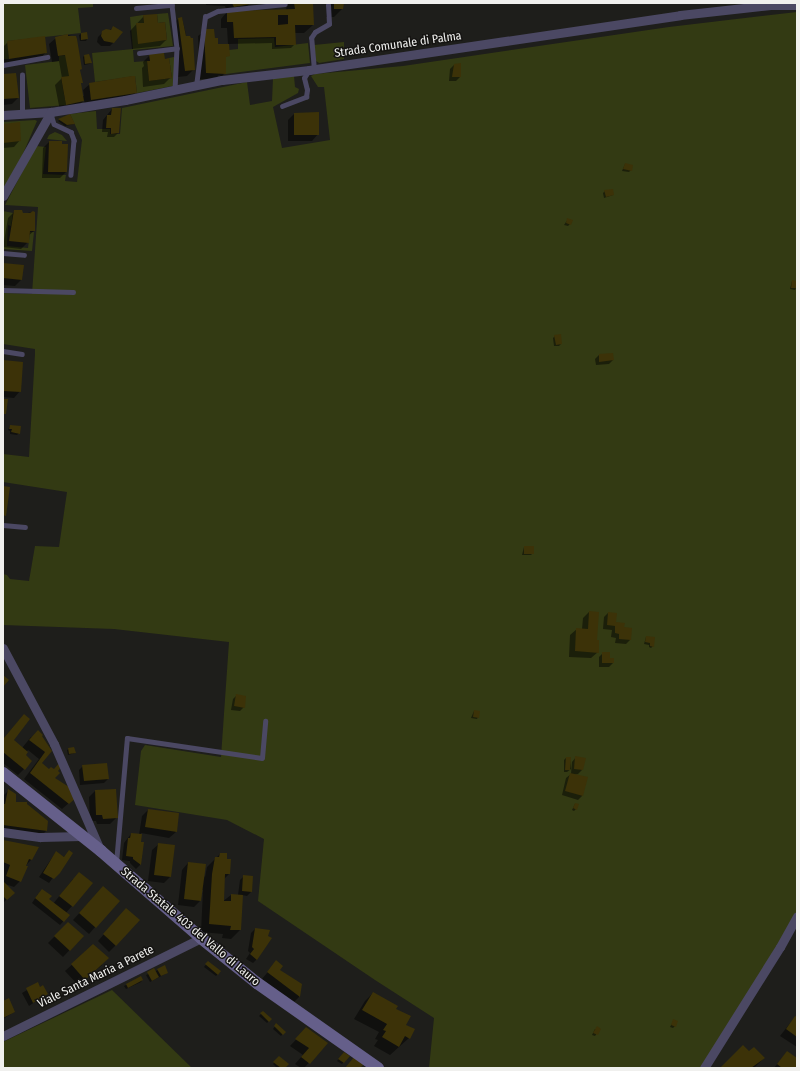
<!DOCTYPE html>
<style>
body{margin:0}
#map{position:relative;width:800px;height:1071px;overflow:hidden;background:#1e1e1b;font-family:"Fira Sans Condensed",sans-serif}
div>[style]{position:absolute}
.green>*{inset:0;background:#333a13}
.shadow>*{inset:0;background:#0007}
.building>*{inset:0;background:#3c3208}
.lane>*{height:4.5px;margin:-2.25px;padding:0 2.25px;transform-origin:2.25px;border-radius:2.25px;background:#4b4863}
.street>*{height:9px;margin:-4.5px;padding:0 4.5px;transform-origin:4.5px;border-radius:4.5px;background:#4b4863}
.secondary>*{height:12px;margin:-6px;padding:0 6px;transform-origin:6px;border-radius:6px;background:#655f8a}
span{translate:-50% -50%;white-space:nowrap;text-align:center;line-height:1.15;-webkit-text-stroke:3px #151412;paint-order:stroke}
.street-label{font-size:12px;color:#f0f0ee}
.frame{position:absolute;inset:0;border:4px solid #f0f0ee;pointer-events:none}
</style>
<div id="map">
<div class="green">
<i style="clip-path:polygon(3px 3px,93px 3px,93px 7px,78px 8px,81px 33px,8px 41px,9px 59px,3px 59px)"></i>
<i style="clip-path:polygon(797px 12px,797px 916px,706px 1068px,429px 1068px,434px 1018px,375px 980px,258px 901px,264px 839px,227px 820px,135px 805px,141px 751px,145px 745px,221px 757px,229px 642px,114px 629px,3px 625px,3px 574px,7px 575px,10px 579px,29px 581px,35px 546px,59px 547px,67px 492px,3px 482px,3px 454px,29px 457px,35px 354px,35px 349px,3px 344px,3px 293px,32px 294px,38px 207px,5px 205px,36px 146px,46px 147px,43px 174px,66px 175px,65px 181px,77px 182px,82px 140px,70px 114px,96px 111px,97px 129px,110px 129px,110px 134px,120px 134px,122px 108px,247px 82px,250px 105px,272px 101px,273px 78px,294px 76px,295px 87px,299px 89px,298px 93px,273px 107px,282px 148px,330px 140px,324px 87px,318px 87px,311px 76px,315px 74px,403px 66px,669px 27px)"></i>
<i style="clip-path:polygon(168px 13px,173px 46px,133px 50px,134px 62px,147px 61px,149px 81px,172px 78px,169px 58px,174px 57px,177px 85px,137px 93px,135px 76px,95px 82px,92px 53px,133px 49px,130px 17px,143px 15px,144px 23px,137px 23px,139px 43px,167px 40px,165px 22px,158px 23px,157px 14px)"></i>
<i style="clip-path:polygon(274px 38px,275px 47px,308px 43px,310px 63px,226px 74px,226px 57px,229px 50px,238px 49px,238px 39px)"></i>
<i style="clip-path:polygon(344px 42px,344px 59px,319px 63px,316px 61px,314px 45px)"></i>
<i style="clip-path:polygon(67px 55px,70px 76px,61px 78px,66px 105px,30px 108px,25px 65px,59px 61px,59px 56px)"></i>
<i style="clip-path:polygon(35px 120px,37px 121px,16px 170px,3px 191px,3px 122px)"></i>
<i style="clip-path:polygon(55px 132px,62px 135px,67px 141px,47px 139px,49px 135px)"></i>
<i style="clip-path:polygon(3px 211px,13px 213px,11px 226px,8px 225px,7px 246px,28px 248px,30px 232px,34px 232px,32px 251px,3px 249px)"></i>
<i style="clip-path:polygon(112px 990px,192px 1068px,3px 1068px,3px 1042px)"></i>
</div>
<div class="shadow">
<i style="clip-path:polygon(206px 3px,250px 3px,244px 10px,237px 11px,286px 11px,287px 3px,312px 3px,313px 25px,304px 33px,294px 33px,295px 44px,291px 48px,272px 49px,272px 43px,228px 44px,227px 28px,221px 28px,221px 19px,227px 12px,225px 6px,206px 5px)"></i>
<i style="clip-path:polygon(326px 3px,343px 3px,342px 9px,334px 17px,326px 17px)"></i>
<i style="clip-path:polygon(144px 16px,157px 24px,166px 40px,160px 46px,132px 49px,130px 31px)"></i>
<i style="clip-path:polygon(182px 18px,194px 69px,187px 76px,178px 77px,172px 25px,178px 19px)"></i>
<i style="clip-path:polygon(114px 27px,114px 42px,110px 46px,101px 46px,97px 42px,98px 37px,103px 32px,110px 30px)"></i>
<i style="clip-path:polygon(205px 30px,214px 39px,225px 57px,225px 73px,221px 77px,219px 75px,216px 79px,200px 79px,198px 36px)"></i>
<i style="clip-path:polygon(81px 34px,87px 39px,86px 41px,80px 41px,79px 35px)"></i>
<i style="clip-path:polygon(68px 35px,75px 37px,81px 69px,79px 71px,82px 96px,84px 96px,83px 90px,90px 84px,136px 92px,129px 99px,85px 104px,84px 100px,77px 107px,60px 111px,55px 85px,62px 78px,59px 61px,52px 62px,49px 44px,56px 38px)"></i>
<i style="clip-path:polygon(8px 42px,46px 52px,40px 59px,3px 64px,3px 47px)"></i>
<i style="clip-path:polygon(150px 55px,171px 77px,164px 84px,143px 87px,142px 68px,144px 66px,143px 62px)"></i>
<i style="clip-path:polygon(84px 56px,91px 63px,89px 64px,84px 65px,83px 57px)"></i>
<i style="clip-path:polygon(454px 65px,460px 77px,456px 81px,449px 81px,450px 69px)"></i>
<i style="clip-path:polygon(3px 75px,18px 98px,12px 104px,3px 105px)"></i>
<i style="clip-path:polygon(112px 109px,118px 133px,114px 137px,107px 137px,108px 132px,102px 132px,103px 120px)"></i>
<i style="clip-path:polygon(294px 114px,318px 134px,312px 141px,288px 141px,288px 120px)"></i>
<i style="clip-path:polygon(59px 120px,74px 124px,65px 126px,58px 121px)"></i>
<i style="clip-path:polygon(3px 125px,20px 140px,14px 147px,3px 148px)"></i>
<i style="clip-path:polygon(49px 142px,61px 142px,66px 172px,60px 178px,42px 178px,43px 148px)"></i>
<i style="clip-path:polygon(625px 164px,631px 170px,629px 172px,622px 171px)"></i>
<i style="clip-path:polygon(605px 191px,613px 195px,604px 198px,603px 193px)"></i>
<i style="clip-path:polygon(15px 211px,22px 214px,33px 212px,35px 214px,34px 231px,28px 236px,28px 242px,21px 249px,3px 247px,8px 218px)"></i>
<i style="clip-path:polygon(568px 219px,570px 224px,568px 226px,564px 225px)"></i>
<i style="clip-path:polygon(3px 264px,22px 279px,15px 286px,3px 285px)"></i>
<i style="clip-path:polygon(792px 281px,796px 288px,795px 290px,790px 289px)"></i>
<i style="clip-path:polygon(555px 336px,561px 344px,559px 346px,554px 346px,553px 338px)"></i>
<i style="clip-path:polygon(599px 355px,613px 360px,609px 364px,596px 365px,595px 359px)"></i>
<i style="clip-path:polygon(3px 361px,20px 391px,14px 398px,3px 397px)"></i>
<i style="clip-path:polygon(10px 426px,19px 433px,17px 435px,10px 434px,10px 431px,8px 430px)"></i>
<i style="clip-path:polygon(524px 547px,533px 553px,531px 555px,522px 555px)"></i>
<i style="clip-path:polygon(589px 612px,598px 652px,591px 658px,569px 657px,570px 635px,577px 629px,582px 629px,583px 618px)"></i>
<i style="clip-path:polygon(608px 613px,615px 623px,623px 628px,630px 640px,626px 644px,615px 643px,616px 638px,611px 637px,612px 630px,603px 629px,604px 617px)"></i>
<i style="clip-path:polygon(646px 637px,653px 646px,651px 648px,649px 647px,649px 645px,644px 644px)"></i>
<i style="clip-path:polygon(603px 653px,613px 663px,609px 667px,599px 667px,599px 657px)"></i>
<i style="clip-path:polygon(237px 695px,244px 707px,240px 711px,231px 710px,233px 699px)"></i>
<i style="clip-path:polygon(474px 711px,478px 717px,477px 719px,471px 718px)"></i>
<i style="clip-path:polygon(24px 715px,12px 740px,22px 748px,31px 737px,41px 736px,51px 751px,41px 763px,49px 770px,56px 771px,54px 778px,69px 803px,62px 809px,24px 779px,39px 759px,28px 750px,24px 755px,24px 769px,18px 775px,3px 763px,3px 739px)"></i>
<i style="clip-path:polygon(69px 749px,75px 753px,68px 755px,67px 750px)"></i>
<i style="clip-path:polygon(576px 757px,582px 770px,578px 774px,573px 775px,586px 778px,582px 796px,578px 800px,562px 795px,566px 778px,571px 774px,572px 762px)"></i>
<i style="clip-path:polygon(566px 758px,570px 758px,571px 769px,567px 772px,564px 772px,564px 760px)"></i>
<i style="clip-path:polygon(83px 766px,108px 779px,104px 783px,80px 785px,79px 770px)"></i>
<i style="clip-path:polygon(8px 791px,15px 803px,47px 821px,46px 831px,37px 840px,3px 835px,3px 796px)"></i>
<i style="clip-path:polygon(95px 791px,117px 817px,110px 824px,97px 824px,96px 821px,90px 821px,89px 797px)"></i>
<i style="clip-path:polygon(575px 804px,576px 809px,574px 811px,572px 810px)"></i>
<i style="clip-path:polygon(148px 810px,176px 832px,169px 838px,141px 833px,140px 843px,143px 843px,140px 865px,136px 869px,130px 863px,130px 861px,122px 860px,124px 843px,131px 834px,139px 835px,142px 816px)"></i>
<i style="clip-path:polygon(3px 841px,32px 859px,25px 866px,20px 881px,14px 887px,5px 884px,9px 897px,3px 903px)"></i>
<i style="clip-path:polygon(159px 844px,170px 877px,164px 883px,148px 881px,152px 850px)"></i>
<i style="clip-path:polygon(56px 852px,64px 857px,71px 853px,49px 883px,39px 877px)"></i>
<i style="clip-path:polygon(220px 854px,229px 874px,224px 879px,222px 902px,231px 895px,238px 895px,240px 880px,244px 876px,251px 892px,247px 896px,242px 895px,240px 930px,231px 939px,222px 938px,223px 934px,201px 932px,203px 890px,202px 890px,200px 901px,194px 907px,178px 905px,182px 870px,188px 863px,205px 877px,207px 867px)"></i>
<i style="clip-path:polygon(73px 879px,92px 883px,65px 914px,68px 916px,60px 925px,32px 903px,38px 894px,53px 904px)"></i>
<i style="clip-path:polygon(97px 894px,118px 901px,89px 934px,73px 920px)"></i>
<i style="clip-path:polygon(120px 916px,116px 945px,109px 952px,98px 941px)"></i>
<i style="clip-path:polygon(68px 923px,83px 936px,63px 957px,48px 943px)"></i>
<i style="clip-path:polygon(255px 929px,257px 959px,253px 963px,246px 959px,250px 953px,248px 951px,251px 933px)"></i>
<i style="clip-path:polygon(93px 946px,102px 965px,78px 985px,65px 971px)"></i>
<i style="clip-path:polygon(208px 962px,220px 972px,216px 976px,204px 967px)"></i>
<i style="clip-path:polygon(276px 962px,279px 970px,301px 985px,299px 997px,293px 1003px,262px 979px)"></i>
<i style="clip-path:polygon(158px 970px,165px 974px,150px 982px,146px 975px)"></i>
<i style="clip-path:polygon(140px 977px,142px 980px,141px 982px,126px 989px,124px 986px,126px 985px)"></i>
<i style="clip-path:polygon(37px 984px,39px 988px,46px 994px,29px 1006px,22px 993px)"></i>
<i style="clip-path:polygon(373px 993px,395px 1010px,405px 1025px,409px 1038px,390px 1055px,374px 1046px,378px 1040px,375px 1039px,379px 1032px,354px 1019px,365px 1001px)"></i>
<i style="clip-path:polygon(3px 1002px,14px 1012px,3px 1019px)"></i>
<i style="clip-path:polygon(263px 1012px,271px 1019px,267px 1023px,259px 1016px)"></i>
<i style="clip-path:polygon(795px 1017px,797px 1018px,797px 1047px,780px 1036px)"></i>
<i style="clip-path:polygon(674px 1020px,675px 1026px,673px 1028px,670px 1027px)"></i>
<i style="clip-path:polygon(276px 1025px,284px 1032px,281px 1036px,273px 1029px)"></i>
<i style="clip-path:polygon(306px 1029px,327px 1043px,304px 1068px,301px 1068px,295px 1064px,303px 1055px,290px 1046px)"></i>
<i style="clip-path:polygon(595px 1029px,600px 1029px,595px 1036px,592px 1035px)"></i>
<i style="clip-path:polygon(787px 1052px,797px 1059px,797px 1068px,774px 1068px)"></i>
<i style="clip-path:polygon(344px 1053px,348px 1056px,342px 1064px,337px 1061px)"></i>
<i style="clip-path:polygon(749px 1053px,764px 1058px,754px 1068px,721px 1068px)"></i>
<i style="clip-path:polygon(279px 1058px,284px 1068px,277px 1068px,273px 1064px)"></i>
</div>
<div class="building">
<i style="clip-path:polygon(232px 3px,251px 3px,251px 4px,234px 7px)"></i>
<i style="clip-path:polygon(evenodd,294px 3px,313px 3px,314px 25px,295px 25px,296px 45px,276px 45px,276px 37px,234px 38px,233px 22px,227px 22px,227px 11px,295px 9px,294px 3px,278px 15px,288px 15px,288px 24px,278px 25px,278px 15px)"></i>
<i style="clip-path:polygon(334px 3px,344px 3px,343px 9px,334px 9px)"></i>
<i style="clip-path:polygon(157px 14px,158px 23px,165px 22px,167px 40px,138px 44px,136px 23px,144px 23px,143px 15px)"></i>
<i style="clip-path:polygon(182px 17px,186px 36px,190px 36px,191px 38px,193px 38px,195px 70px,185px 71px,178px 18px)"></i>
<i style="clip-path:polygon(113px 26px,123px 32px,114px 43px,104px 41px,101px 36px,102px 31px,106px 29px,111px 30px)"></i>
<i style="clip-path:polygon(204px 29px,214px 29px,215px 38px,218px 38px,218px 44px,229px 44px,230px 56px,226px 57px,226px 74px,206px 73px)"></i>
<i style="clip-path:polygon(87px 32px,88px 39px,81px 40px,81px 33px)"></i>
<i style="clip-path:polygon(68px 34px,68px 36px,76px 36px,77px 39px,82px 69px,80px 70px,83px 83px,81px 83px,84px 101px,66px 105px,61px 77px,69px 76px,65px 55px,58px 56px,55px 37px)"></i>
<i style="clip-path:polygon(45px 36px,47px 53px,9px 59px,7px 41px)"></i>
<i style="clip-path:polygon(164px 53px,165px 59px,169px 58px,172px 78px,149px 81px,147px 61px,150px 61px,149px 54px)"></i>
<i style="clip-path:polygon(89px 54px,92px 63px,85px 64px,84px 55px)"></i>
<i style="clip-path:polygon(461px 63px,461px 77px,452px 77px,454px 64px)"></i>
<i style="clip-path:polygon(16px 73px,19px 98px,3px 99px,3px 74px)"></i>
<i style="clip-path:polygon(132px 76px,135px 76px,137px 93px,91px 100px,89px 83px)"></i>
<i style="clip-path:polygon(112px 108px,121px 108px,119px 133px,111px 134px,111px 128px,106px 128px,107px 115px,111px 115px)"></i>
<i style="clip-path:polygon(319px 112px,319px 135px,294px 135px,294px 113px)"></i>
<i style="clip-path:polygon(70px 114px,75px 124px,67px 125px,58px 119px)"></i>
<i style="clip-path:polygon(20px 122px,21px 141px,3px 143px,3px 124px)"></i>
<i style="clip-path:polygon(49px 141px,62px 141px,62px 144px,68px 144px,67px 172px,48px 172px)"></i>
<i style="clip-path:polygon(625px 163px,633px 165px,632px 171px,623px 169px)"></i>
<i style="clip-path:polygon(613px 189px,614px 195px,606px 197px,604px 190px)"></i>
<i style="clip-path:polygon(14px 210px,22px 210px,23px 213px,30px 213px,33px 211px,35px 212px,35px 231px,30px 231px,29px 243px,9px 241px)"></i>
<i style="clip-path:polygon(567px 218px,573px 220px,571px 225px,566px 223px)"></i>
<i style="clip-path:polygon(3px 263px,24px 265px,22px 280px,3px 278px)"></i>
<i style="clip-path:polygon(792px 280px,797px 281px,797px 288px,791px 288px)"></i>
<i style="clip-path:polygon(561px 334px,562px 344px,556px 345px,554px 335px)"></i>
<i style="clip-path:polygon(613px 353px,614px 360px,599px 362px,599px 354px)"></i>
<i style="clip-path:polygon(3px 360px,23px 362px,21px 392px,3px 391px)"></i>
<i style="clip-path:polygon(3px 399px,8px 399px,6px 414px,3px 414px)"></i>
<i style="clip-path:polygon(10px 425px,21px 426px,20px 434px,11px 432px,12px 429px,9px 429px)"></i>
<i style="clip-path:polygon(3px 486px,10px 487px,6px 516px,3px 515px)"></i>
<i style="clip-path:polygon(524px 546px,534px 546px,534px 554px,524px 554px)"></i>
<i style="clip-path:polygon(589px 611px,599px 612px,597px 640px,599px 640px,599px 653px,575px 651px,576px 628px,588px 629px)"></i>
<i style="clip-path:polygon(608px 612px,617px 613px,616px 622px,625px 623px,624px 627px,632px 628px,631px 640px,619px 639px,619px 634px,615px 633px,615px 626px,607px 625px)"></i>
<i style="clip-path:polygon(646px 636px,655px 637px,654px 647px,650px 646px,650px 643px,645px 642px)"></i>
<i style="clip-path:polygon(602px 652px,610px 652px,610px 658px,614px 658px,614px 663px,602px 663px)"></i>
<i style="clip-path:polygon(3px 675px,9px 680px,3px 687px)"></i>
<i style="clip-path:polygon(236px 694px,246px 696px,245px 708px,234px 706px)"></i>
<i style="clip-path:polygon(474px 710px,480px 711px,479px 718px,473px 717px)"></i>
<i style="clip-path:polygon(24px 714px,30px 719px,14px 740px,28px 752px,26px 755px,32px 761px,25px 770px,3px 752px,3px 739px)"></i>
<i style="clip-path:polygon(38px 730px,43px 735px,42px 736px,52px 751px,42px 763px,49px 769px,51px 767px,54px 769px,60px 762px,62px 766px,58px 771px,60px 773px,55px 778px,69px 787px,77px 797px,69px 804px,30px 773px,45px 752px,29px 740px)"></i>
<i style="clip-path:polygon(74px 747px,76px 753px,69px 754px,68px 748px)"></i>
<i style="clip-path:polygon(575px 756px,586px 758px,583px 770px,574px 769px)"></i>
<i style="clip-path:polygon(566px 757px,571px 757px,570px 770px,565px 770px)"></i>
<i style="clip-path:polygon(107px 763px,109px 779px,84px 781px,82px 765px)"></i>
<i style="clip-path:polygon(570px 773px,588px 777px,583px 796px,565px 791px)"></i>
<i style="clip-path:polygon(8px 789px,16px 794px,16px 802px,27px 802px,27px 804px,48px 821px,47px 831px,3px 825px,3px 804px,5px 804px)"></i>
<i style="clip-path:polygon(116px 789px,118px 818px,103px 819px,102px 815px,96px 815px,95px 790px)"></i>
<i style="clip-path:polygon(575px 803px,579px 804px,577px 810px,573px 808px)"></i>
<i style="clip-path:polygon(148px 809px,179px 813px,177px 832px,145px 827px)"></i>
<i style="clip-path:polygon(131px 833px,142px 834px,141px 842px,144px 842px,141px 865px,133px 859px,133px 857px,126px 856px,128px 838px,130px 838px)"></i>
<i style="clip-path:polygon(3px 840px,39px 847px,32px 860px,29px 859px,26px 866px,28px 866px,21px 882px,6px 876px,10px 865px,3px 862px)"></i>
<i style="clip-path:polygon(158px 843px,175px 845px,171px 877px,154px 875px)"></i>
<i style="clip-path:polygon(69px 850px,73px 853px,60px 873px,54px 879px,43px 873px,56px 851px,64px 857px)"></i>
<i style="clip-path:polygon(220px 853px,227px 853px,227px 859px,231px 859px,230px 874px,225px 874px,224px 901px,231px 901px,231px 894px,243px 895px,241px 930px,230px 930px,231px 926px,209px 924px,212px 874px,215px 857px,219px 857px)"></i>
<i style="clip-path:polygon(188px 862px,206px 864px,201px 901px,184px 899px)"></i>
<i style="clip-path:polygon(79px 872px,93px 883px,73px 907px,59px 896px)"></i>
<i style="clip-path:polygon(243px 875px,253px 876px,252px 892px,242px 891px)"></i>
<i style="clip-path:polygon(3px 881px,15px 893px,7px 900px,3px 896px)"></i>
<i style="clip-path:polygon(103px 886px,120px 901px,96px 928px,79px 913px)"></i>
<i style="clip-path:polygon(42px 889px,52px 896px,49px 899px,70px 915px,64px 922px,35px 898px)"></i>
<i style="clip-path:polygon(126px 908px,140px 920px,116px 946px,103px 934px)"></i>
<i style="clip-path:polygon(68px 922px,84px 936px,70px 951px,54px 936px)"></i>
<i style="clip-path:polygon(255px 928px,270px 930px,268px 936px,272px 938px,257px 960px,250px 954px,254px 949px,252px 947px)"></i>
<i style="clip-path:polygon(93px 944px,109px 958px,85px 980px,71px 964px)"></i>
<i style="clip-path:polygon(276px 960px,283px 966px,280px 970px,302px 984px,300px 997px,267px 972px)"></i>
<i style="clip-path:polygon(208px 961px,221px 971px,218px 975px,205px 964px)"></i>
<i style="clip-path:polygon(165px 965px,168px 973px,161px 976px,157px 969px)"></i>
<i style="clip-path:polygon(154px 968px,159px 977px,152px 981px,147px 972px)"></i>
<i style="clip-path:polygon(141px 976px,143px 980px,128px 988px,126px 984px)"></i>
<i style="clip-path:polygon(38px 982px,40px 987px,43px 985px,48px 994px,33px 1003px,26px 988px)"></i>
<i style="clip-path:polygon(373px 992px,398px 1006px,396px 1009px,411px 1016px,406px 1025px,415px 1029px,410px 1039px,405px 1036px,399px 1047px,382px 1037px,386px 1031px,383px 1030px,387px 1024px,362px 1010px)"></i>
<i style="clip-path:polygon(9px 998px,15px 1012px,3px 1018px,3px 1001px)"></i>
<i style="clip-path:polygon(263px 1011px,272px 1019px,269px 1022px,260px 1013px)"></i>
<i style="clip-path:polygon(795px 1016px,797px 1017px,797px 1037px,786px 1029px)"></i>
<i style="clip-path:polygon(673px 1019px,678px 1021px,676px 1027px,671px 1025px)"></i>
<i style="clip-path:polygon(276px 1023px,286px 1032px,283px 1035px,274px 1026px)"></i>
<i style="clip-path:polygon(597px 1026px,601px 1029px,598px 1035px,593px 1033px)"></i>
<i style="clip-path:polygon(306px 1027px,328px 1043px,310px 1064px,301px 1057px,309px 1048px,295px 1039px)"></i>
<i style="clip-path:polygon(743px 1045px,749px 1051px,754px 1047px,765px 1058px,751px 1068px,720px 1068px)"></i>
<i style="clip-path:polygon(787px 1051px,797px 1058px,797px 1068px,782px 1068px,777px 1064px)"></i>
<i style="clip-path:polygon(344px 1052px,350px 1056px,344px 1063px,338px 1059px)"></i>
<i style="clip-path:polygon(279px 1056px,289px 1064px,285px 1068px,281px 1068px,273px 1062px)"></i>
<i style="clip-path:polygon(354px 1057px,364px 1064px,360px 1068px,345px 1068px)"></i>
</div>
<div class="lane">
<i style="left:136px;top:8px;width:36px;rotate:-5deg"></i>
<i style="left:172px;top:5px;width:43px;rotate:83.4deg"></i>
<i style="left:177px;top:48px;width:42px;rotate:92.7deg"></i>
<i style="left:139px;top:53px;width:38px;rotate:-7deg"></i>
<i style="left:3px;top:65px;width:45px;rotate:-10.3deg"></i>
<i style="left:314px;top:70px;width:32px;rotate:-95deg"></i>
<i style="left:311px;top:38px;width:7px;rotate:-56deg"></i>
<i style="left:315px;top:32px;width:16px;rotate:-30deg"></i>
<i style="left:329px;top:24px;width:19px;rotate:-93deg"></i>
<i style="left:196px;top:86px;width:70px;rotate:-82.6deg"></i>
<i style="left:205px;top:17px;width:14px;rotate:-25deg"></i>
<i style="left:218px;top:11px;width:67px;rotate:-6deg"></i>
<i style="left:282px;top:106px;width:26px;rotate:-21deg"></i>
<i style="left:306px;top:97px;width:7px;rotate:-82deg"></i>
<i style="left:307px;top:90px;width:12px;rotate:-104deg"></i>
<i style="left:304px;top:78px;width:9px;rotate:-58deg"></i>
<i style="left:22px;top:113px;width:38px;rotate:-90deg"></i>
<i style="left:51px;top:114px;width:10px;rotate:73deg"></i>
<i style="left:54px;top:124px;width:19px;rotate:25deg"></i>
<i style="left:71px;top:132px;width:9px;rotate:69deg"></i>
<i style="left:74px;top:140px;width:35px;rotate:95deg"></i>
<i style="left:3px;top:253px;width:21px;rotate:5deg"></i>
<i style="left:3px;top:290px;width:70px;rotate:1.6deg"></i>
<i style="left:3px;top:351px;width:19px;rotate:9deg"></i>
<i style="left:3px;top:525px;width:22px;rotate:5deg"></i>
<i style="left:116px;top:863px;width:125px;rotate:-85deg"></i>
<i style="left:127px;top:738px;width:136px;rotate:8.4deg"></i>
<i style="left:262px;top:758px;width:37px;rotate:-85deg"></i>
</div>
<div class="street">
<i style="left:3px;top:115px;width:48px;rotate:-3.6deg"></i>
<i style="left:51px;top:112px;width:75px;rotate:-9.2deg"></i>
<i style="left:125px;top:100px;width:99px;rotate:-11.7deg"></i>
<i style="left:222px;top:80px;width:88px;rotate:-6.6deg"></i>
<i style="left:309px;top:70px;width:375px;rotate:-8.4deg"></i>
<i style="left:680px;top:15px;width:91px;rotate:-6.3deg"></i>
<i style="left:770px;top:5px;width:27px"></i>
<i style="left:3px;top:196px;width:97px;rotate:-60.3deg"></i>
<i style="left:3px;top:648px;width:109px;rotate:62deg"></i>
<i style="left:54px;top:744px;width:116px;rotate:66.5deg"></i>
<i style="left:3px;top:832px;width:37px;rotate:8deg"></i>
<i style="left:40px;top:837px;width:41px;rotate:-1.4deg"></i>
<i style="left:3px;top:1036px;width:221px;rotate:-26.3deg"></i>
<i style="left:704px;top:1068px;width:143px;rotate:-57.9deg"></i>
<i style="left:780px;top:947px;width:35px;rotate:-61deg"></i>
</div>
<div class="secondary">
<i style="left:3px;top:773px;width:125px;rotate:38.5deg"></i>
<i style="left:101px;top:851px;width:133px;rotate:41deg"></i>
<i style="left:201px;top:938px;width:72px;rotate:38.8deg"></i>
<i style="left:257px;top:983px;width:148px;rotate:35.1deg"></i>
</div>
<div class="street-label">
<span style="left:398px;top:45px;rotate:-8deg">Strada Comunale di Palma</span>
<span style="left:190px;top:927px;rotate:40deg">Strada Statale 403 del Vallo di Lauro</span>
<span style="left:96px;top:977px;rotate:-26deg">Viale Santa Maria a Parete</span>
</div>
<div class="frame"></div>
</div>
